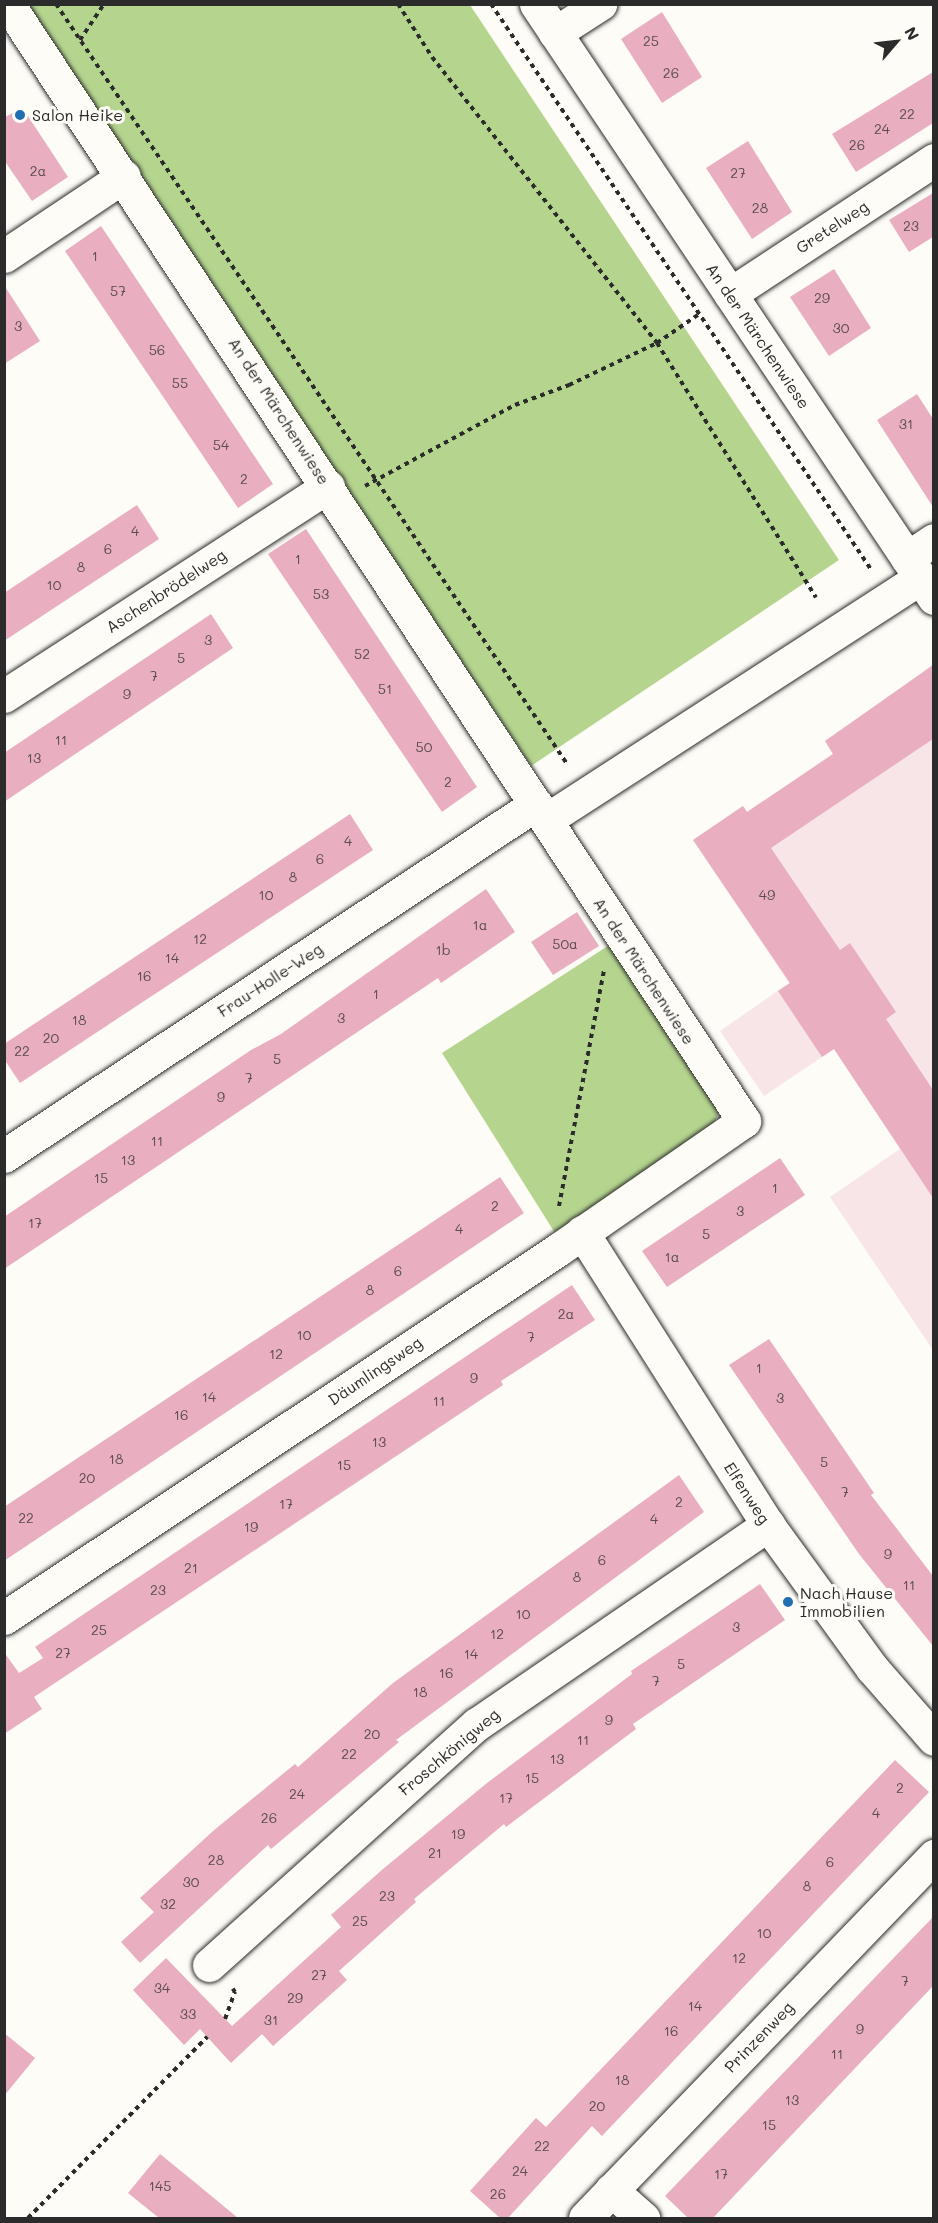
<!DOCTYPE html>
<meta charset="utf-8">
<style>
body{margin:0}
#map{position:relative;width:938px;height:2223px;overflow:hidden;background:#fdfcf7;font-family:Mali,sans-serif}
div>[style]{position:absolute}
.built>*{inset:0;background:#f7e5e7}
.green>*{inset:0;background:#b5d58f}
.building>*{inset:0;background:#e9afc1}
.path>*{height:4px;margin-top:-2px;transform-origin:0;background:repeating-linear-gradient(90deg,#2b2b2b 0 4.5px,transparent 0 9px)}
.roads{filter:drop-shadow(0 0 2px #2b2b2b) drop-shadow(0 0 2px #2b2b2b)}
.minor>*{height:33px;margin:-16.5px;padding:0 16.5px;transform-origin:16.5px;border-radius:16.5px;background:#fdfcf7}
.dots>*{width:16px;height:16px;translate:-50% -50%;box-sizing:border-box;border:3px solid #fdfcf7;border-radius:50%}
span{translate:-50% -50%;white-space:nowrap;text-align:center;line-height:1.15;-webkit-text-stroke:6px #fdfcf7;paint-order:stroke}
.number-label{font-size:14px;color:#5a4c50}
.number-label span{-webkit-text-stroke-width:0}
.poi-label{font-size:16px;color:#2b2b2b}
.left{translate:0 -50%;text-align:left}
.street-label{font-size:16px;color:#2b2b2b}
.frame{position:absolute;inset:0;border:6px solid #2b2b2b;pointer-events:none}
.north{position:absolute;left:866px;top:12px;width:60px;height:60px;-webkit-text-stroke:4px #fdfcf7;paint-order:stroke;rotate:62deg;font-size:16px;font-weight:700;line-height:24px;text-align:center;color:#2b2b2b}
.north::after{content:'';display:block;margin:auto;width:21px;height:27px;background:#2b2b2b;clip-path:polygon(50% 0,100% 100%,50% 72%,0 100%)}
</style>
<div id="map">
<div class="built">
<i style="clip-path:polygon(931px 667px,934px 671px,933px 1350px,830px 1197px,900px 1149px,834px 1049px,764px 1096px,720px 1031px,789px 983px,693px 840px,743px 806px,747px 812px,833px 754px,825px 741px)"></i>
</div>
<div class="green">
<i style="clip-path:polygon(24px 5px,470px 5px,839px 560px,531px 766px)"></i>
<i style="clip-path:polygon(614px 942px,721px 1106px,715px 1122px,555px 1233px,442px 1053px)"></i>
</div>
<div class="building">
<i style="clip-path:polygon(662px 12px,702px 77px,662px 103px,621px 39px)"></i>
<i style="clip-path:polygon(933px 72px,933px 123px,856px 172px,832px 134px)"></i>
<i style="clip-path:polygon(22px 107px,68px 177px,32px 201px,4px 160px,4px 118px)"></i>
<i style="clip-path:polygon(748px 141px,792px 212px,752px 239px,706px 168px)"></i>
<i style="clip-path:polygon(933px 193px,933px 237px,909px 252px,889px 220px)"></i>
<i style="clip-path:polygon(101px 226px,273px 484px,238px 508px,65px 251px)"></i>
<i style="clip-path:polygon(834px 269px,871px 328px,829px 356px,790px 297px)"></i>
<i style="clip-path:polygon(4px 285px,40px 341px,4px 364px)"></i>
<i style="clip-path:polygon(917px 394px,933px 419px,933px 507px,877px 420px)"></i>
<i style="clip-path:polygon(137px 505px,159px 539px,4px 641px,4px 593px)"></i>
<i style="clip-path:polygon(306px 529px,477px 787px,442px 812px,268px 554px)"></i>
<i style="clip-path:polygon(211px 614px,233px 648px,4px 802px,4px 753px)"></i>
<i style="clip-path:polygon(933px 665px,933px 739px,771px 848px,840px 950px,850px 943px,896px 1012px,886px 1019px,933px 1090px,933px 1198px,834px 1049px,822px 1057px,778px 991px,790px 983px,693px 840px,743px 806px,747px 812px,833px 754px,825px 741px)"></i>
<i style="clip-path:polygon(350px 814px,373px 850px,20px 1083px,4px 1059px,4px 1044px)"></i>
<i style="clip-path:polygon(486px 889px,515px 932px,441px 983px,438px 978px,4px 1269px,4px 1217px,251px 1050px,281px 1034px)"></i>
<i style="clip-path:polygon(577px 912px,599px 946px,553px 975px,531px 942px)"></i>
<i style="clip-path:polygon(780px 1158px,805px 1195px,667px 1287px,642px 1251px)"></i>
<i style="clip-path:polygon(500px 1177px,524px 1213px,4px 1561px,4px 1507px)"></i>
<i style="clip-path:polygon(572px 1285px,595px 1320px,501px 1381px,503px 1385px,34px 1697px,42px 1709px,4px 1734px,4px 1652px,19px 1673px,43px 1658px,35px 1647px)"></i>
<i style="clip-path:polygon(769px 1339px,874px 1493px,871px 1495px,933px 1576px,933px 1646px,859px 1554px,729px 1365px)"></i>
<i style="clip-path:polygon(679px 1475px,704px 1512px,396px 1740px,399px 1742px,271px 1849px,268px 1845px,140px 1963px,121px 1942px,154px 1912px,140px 1898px,213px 1831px,295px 1764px,298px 1767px,393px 1683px)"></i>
<i style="clip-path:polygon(760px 1584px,785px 1620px,633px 1724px,636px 1729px,506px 1827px,504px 1824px,414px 1899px,416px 1902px,339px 1971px,347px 1980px,273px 2046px,262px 2034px,231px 2063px,200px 2029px,184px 2045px,133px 1990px,166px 1958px,232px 2026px,341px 1927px,331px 1915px,383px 1869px,487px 1783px,632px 1674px,631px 1671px)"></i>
<i style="clip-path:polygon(895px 1760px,929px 1792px,602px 2136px,592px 2126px,508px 2218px,500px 2218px,470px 2191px,536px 2118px,546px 2127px)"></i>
<i style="clip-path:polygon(933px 1917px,933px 1986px,713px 2218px,688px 2218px,665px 2196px)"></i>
<i style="clip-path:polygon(4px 2033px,35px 2058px,4px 2096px)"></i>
<i style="clip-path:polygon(160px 2154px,192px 2180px,238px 2218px,159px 2218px,128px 2193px)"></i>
</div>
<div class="path">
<i style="left:56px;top:4px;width:916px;rotate:56.08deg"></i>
<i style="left:398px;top:4px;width:63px;rotate:57.3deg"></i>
<i style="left:432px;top:57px;width:364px;rotate:51.8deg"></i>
<i style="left:657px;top:343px;width:300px;rotate:58deg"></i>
<i style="left:491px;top:4px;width:680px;rotate:56.1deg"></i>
<i style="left:80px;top:40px;width:43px;rotate:-56.3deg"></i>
<i style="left:365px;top:486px;width:170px;rotate:-28.4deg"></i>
<i style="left:515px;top:405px;width:58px;rotate:-20.3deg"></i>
<i style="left:569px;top:385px;width:98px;rotate:-25.5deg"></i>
<i style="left:657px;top:343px;width:51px;rotate:-34.6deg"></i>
<i style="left:559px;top:1206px;width:241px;rotate:-79.2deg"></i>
<i style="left:225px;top:2019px;width:29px;rotate:-70deg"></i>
<i style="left:235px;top:1992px;width:4px;rotate:-124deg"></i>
<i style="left:28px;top:2218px;width:255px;rotate:-45.3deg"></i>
</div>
<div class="roads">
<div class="minor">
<i style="left:536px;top:4px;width:715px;rotate:56.18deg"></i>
<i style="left:555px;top:33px;width:54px;rotate:-32.8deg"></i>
<i style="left:4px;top:256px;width:144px;rotate:-33.7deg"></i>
<i style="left:730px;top:294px;width:244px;rotate:-33.3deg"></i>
<i style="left:907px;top:558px;width:32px;rotate:-34deg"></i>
<i style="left:4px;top:696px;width:386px;rotate:-32.9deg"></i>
<i style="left:546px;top:820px;width:445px;rotate:-32.9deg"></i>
<i style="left:4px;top:1156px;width:638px;rotate:-33.49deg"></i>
<i style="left:582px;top:1232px;width:347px;rotate:57.6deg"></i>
<i style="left:768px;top:1525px;width:177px;rotate:54deg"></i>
<i style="left:872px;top:1668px;width:94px;rotate:48.9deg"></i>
<i style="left:4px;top:1618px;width:666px;rotate:-33.62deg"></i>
<i style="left:559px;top:1249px;width:225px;rotate:-34.7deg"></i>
<i style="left:744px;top:1121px;width:1338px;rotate:-123.38deg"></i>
<i style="left:209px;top:1965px;width:360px;rotate:-42deg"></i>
<i style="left:477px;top:1724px;width:353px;rotate:-34.4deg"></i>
<i style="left:611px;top:2190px;width:43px;rotate:41.2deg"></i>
<i style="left:585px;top:2218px;width:503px;rotate:-46.05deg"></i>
</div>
</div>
<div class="dots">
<i style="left:20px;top:115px;background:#1f6fb2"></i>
<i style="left:788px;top:1602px;background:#1f6fb2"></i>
</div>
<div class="number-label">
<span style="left:651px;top:41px">25</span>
<span style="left:671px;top:73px">26</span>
<span style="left:907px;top:114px">22</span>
<span style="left:882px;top:129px">24</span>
<span style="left:857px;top:145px">26</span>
<span style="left:38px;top:171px">2a</span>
<span style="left:738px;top:173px">27</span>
<span style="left:760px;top:208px">28</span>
<span style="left:911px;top:226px">23</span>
<span style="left:95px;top:256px">1</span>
<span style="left:118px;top:291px">57</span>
<span style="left:822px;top:298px">29</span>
<span style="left:18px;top:326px">3</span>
<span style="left:841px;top:328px">30</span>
<span style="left:157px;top:350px">56</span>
<span style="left:180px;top:383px">55</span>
<span style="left:906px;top:424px">31</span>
<span style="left:221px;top:445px">54</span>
<span style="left:244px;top:479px">2</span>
<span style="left:135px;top:531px">4</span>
<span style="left:108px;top:549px">6</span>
<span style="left:298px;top:559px">1</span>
<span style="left:81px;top:567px">8</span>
<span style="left:54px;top:585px">10</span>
<span style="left:321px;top:594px">53</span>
<span style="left:208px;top:640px">3</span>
<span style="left:362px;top:654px">52</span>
<span style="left:181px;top:658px">5</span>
<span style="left:154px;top:676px">7</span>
<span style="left:385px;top:689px">51</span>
<span style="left:127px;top:694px">9</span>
<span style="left:61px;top:740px">11</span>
<span style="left:424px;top:747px">50</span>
<span style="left:34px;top:758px">13</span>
<span style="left:448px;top:782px">2</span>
<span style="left:348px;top:841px">4</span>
<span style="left:320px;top:859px">6</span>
<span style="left:293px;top:877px">8</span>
<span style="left:266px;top:895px">10</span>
<span style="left:767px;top:895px">49</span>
<span style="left:480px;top:925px">1a</span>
<span style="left:200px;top:939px">12</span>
<span style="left:565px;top:944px">50a</span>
<span style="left:443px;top:950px">1b</span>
<span style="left:172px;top:958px">14</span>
<span style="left:144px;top:976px">16</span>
<span style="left:376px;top:994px">1</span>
<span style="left:341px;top:1018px">3</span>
<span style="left:79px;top:1020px">18</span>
<span style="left:51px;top:1038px">20</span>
<span style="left:22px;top:1051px">22</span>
<span style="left:277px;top:1059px">5</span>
<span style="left:249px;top:1078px">7</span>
<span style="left:221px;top:1097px">9</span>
<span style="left:157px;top:1141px">11</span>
<span style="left:128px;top:1160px">13</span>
<span style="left:101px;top:1178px">15</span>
<span style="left:775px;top:1188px">1</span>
<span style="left:495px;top:1206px">2</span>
<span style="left:740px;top:1211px">3</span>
<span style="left:35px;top:1223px">17</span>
<span style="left:459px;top:1229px">4</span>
<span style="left:706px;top:1234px">5</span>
<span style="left:672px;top:1257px">1a</span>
<span style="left:398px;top:1271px">6</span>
<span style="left:370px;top:1290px">8</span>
<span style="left:566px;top:1314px">2a</span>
<span style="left:304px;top:1335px">10</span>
<span style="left:531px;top:1337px">7</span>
<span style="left:276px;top:1354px">12</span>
<span style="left:759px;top:1368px">1</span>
<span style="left:474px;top:1378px">9</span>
<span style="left:209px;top:1397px">14</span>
<span style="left:780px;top:1398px">3</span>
<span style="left:439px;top:1401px">11</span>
<span style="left:181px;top:1415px">16</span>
<span style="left:379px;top:1442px">13</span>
<span style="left:116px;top:1459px">18</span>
<span style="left:824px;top:1462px">5</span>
<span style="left:344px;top:1465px">15</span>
<span style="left:87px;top:1478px">20</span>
<span style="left:845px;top:1492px">7</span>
<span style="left:679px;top:1502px">2</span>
<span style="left:286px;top:1504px">17</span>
<span style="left:26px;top:1518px">22</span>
<span style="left:654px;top:1519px">4</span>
<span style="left:251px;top:1527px">19</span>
<span style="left:888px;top:1554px">9</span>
<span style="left:602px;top:1560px">6</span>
<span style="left:191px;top:1568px">21</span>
<span style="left:577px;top:1577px">8</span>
<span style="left:909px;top:1585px">11</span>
<span style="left:158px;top:1590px">23</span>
<span style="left:523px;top:1614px">10</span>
<span style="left:736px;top:1627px">3</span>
<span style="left:99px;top:1630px">25</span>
<span style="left:497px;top:1634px">12</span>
<span style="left:63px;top:1653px">27</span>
<span style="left:471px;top:1654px">14</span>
<span style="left:681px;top:1664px">5</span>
<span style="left:446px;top:1673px">16</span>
<span style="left:656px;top:1681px">7</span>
<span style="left:420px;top:1692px">18</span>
<span style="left:609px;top:1720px">9</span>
<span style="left:372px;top:1734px">20</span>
<span style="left:583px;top:1740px">11</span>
<span style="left:349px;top:1754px">22</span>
<span style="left:557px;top:1759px">13</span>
<span style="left:532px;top:1778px">15</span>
<span style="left:900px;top:1788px">2</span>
<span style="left:297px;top:1794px">24</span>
<span style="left:506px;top:1798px">17</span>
<span style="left:876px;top:1813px">4</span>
<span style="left:269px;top:1818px">26</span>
<span style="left:458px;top:1834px">19</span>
<span style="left:435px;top:1853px">21</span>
<span style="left:216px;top:1860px">28</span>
<span style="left:830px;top:1862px">6</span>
<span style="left:191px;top:1882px">30</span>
<span style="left:807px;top:1886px">8</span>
<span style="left:387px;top:1896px">23</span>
<span style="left:168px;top:1904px">32</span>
<span style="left:360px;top:1921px">25</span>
<span style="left:764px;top:1933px">10</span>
<span style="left:739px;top:1958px">12</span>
<span style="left:319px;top:1975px">27</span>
<span style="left:905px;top:1981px">7</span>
<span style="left:162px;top:1988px">34</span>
<span style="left:295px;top:1998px">29</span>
<span style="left:695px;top:2006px">14</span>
<span style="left:188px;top:2014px">33</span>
<span style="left:271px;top:2020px">31</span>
<span style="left:860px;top:2029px">9</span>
<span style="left:671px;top:2031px">16</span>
<span style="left:837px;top:2054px">11</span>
<span style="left:622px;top:2080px">18</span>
<span style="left:792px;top:2100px">13</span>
<span style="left:597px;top:2106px">20</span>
<span style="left:769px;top:2125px">15</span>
<span style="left:542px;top:2146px">22</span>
<span style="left:520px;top:2171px">24</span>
<span style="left:721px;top:2174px">17</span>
<span style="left:160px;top:2186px">145</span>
<span style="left:498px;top:2194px">26</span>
</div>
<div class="poi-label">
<span class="left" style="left:32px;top:115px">Salon Heike</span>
<span class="left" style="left:800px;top:1602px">Nach Hause<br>Immobilien</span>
</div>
<div class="street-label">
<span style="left:832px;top:227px;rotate:-33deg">Gretelweg</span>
<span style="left:758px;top:336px;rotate:56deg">An der Märchenwiese</span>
<span style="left:279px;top:411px;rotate:57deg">An der Märchenwiese</span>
<span style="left:166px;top:591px;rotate:-33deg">Aschenbrödelweg</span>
<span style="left:644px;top:971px;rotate:57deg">An der Märchenwiese</span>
<span style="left:270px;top:980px;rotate:-33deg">Frau-Holle-Weg</span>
<span style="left:375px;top:1371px;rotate:-34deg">Däumlingsweg</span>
<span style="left:747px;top:1493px;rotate:57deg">Elfenweg</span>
<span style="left:449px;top:1752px;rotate:-40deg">Froschkönigweg</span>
<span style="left:759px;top:2037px;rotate:-46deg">Prinzenweg</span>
</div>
<div class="frame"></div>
<div class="north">N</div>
</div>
